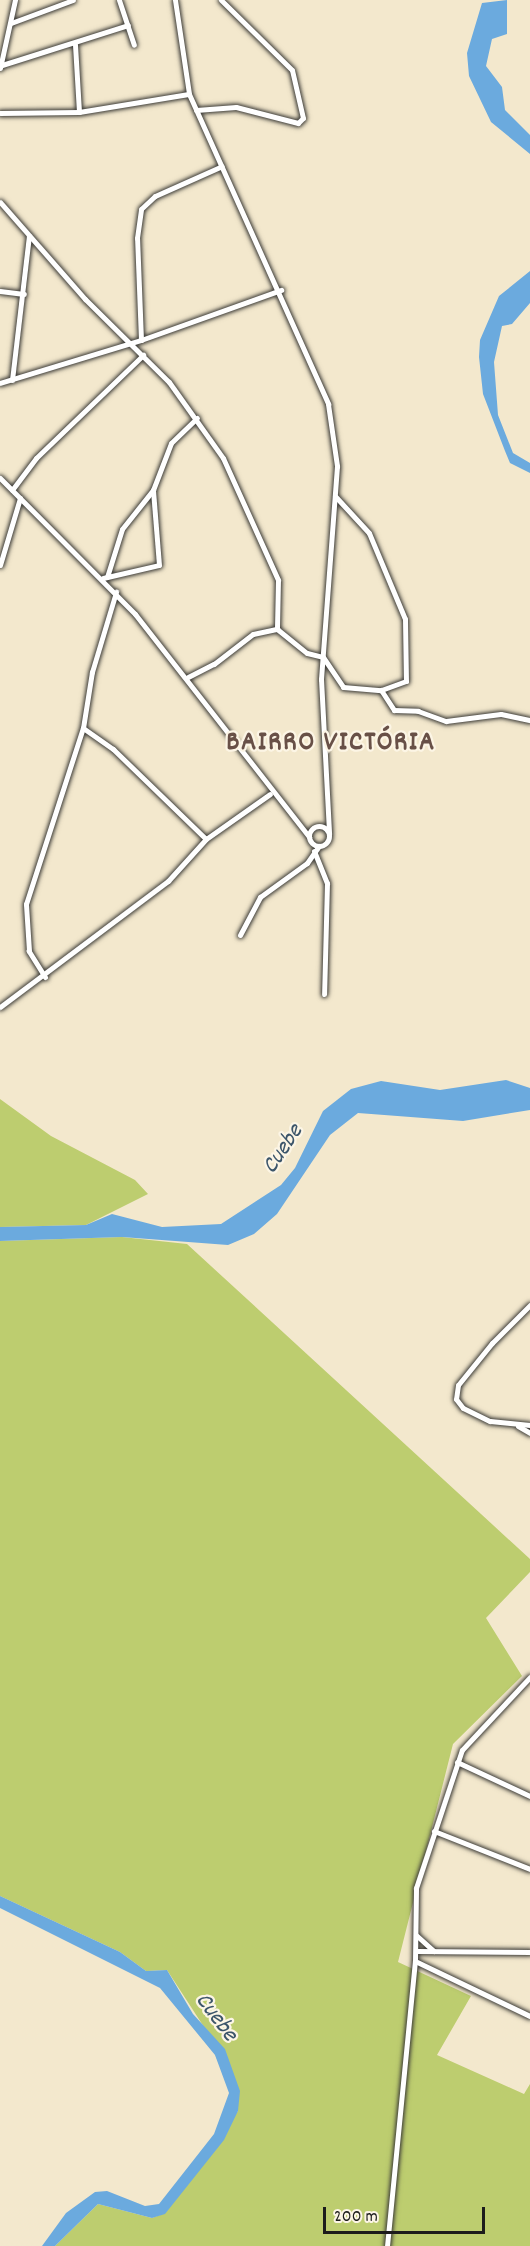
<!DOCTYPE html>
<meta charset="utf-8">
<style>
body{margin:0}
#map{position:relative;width:530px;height:2246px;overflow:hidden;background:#f3e8cd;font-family:Dekko,sans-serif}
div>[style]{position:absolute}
.green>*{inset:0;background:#bdcd6f}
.water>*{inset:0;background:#6baade}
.roads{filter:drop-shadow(0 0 2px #3c3b37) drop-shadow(0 0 2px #3c3b37)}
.minor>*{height:5px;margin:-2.5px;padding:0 2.5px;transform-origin:2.5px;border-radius:2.5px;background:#fff}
.minor>.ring{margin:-2.5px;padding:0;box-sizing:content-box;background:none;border:5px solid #fff;border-radius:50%}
span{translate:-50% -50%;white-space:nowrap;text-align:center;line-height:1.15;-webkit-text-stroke:4.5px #fcf5e5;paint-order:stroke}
.water-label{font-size:24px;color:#3c556a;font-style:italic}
.district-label{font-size:28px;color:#685047;font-weight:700;letter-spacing:1.5px}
.scale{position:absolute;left:323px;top:2207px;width:162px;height:27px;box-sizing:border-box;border:3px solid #1c1c1c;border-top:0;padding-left:8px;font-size:18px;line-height:21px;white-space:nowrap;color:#1c1c1c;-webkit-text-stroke:4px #fcf5e5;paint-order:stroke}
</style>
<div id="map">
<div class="green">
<i style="clip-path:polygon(0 1099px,51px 1136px,135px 1180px,148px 1194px,86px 1225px,0 1227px)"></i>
<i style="clip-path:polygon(122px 1237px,187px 1244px,530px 1559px,530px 1572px,486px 1618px,522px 1676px,453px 1744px,398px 1962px,471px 1996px,437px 2055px,524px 2094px,530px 2084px,530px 2246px,55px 2246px,98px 2204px,152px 2218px,165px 2213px,238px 2111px,204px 2027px,167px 1970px,146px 1971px,120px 1952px,0 1896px,0 1241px)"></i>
</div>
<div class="water">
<i style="clip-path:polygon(507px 0,507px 34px,492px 39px,486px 66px,502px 87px,505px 110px,530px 135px,530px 154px,491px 122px,469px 76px,467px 53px,482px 3px)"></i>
<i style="clip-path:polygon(530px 271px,530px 303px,512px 324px,502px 326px,494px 362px,498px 415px,513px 453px,530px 463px,530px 473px,510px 463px,505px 451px,483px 394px,479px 357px,480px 340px,499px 296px)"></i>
<i style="clip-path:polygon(506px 1080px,530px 1088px,530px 1110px,463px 1121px,358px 1113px,330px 1135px,277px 1214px,254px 1234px,228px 1245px,122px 1237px,0 1241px,0 1227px,86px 1225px,112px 1214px,162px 1227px,221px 1224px,281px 1185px,295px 1168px,323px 1111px,351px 1089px,381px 1081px,440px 1090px)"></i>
<i style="clip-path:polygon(0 1896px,120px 1952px,146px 1971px,167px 1970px,193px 2014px,225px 2049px,240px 2091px,238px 2111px,224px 2140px,165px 2214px,152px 2218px,98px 2204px,55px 2246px,42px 2246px,66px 2213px,95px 2192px,107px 2191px,145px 2206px,159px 2204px,214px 2134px,229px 2093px,215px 2055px,160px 1988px,0 1908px)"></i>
</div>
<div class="roads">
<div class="minor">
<i style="left:119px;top:0;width:47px;rotate:71.6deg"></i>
<i style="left:175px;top:0;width:95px;rotate:81.5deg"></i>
<i style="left:189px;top:94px;width:340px;rotate:65.8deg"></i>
<i style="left:328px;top:404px;width:63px;rotate:81.7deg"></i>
<i style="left:337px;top:466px;width:214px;rotate:94.3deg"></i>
<i style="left:321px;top:679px;width:155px;rotate:87deg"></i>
<i style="left:11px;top:23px;width:66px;rotate:-20.4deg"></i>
<i style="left:2px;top:65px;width:132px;rotate:-17.6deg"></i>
<i style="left:0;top:68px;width:70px;rotate:-77.6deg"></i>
<i style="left:196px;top:110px;width:40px;rotate:-4.3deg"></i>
<i style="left:236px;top:107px;width:64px;rotate:14.5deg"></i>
<i style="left:298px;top:123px;width:7px;rotate:-45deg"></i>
<i style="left:303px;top:118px;width:49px;rotate:-102.9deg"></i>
<i style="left:292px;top:70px;width:100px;rotate:-135.4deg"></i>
<i style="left:79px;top:112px;width:111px;rotate:-9.3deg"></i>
<i style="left:0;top:113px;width:79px;rotate:-0.7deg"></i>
<i style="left:79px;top:112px;width:68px;rotate:-93.4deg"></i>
<i style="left:0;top:202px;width:129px;rotate:48.8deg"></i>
<i style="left:85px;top:299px;width:118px;rotate:44.7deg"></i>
<i style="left:169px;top:382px;width:93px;rotate:54.6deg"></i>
<i style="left:223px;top:458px;width:134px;rotate:65.7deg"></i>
<i style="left:278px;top:580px;width:49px;rotate:91.2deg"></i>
<i style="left:0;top:291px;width:24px;rotate:7deg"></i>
<i style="left:141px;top:340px;width:149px;rotate:-19.7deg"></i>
<i style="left:12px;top:380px;width:145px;rotate:-83.3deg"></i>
<i style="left:0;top:383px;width:147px;rotate:-17deg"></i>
<i style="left:141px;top:340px;width:102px;rotate:-92.2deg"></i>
<i style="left:137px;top:238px;width:29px;rotate:-82deg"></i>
<i style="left:141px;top:209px;width:19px;rotate:-43deg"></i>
<i style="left:155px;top:196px;width:73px;rotate:-24.1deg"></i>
<i style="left:0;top:478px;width:192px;rotate:45.2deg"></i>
<i style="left:135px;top:614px;width:283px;rotate:52deg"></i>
<i style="left:12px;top:490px;width:40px;rotate:-53deg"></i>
<i style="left:36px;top:458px;width:149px;rotate:-43.9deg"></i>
<i style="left:335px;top:496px;width:50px;rotate:47.4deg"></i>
<i style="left:369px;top:533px;width:93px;rotate:67.3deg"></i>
<i style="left:405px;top:619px;width:62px;rotate:89.1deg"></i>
<i style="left:406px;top:681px;width:27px;rotate:160deg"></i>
<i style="left:0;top:565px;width:70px;rotate:-73.4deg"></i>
<i style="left:107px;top:577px;width:50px;rotate:-72.6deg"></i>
<i style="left:122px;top:529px;width:50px;rotate:-51.5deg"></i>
<i style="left:103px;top:578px;width:57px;rotate:-13.1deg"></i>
<i style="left:159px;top:565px;width:75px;rotate:-94.6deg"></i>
<i style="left:153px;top:490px;width:50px;rotate:-69deg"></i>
<i style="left:171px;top:443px;width:36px;rotate:-44deg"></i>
<i style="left:188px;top:677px;width:29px;rotate:-27deg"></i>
<i style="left:214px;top:664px;width:49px;rotate:-37.6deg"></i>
<i style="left:253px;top:634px;width:25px;rotate:-12deg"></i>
<i style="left:277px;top:629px;width:38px;rotate:39deg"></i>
<i style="left:307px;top:653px;width:16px;rotate:14deg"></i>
<i style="left:323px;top:657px;width:36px;rotate:56deg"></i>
<i style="left:343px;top:687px;width:38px;rotate:5deg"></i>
<i style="left:381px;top:690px;width:24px;rotate:57deg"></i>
<i style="left:394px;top:710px;width:24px;rotate:2deg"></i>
<i style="left:418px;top:711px;width:30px;rotate:20deg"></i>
<i style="left:446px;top:721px;width:55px;rotate:-7.3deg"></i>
<i style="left:501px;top:714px;width:30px;rotate:12deg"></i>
<i style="left:83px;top:728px;width:37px;rotate:35deg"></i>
<i style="left:113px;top:749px;width:129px;rotate:44.1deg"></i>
<i class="ring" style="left:309px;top:826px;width:15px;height:15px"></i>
<i style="left:314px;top:851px;width:35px;rotate:68deg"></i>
<i style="left:327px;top:883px;width:111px;rotate:91.5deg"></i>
<i style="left:240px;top:935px;width:43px;rotate:-62.2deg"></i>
<i style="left:260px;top:897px;width:58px;rotate:-35.9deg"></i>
<i style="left:307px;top:863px;width:21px;rotate:-55deg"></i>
<i style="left:45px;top:977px;width:31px;rotate:-122deg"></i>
<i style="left:29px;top:951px;width:47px;rotate:-93.7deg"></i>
<i style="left:26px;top:904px;width:185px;rotate:-72.1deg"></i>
<i style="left:83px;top:728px;width:57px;rotate:-80.9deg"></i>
<i style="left:92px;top:672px;width:84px;rotate:-73.3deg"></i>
<i style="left:0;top:1007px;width:210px;rotate:-36.9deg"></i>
<i style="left:168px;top:881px;width:57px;rotate:-47.9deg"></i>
<i style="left:206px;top:839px;width:78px;rotate:-35.1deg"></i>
<i style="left:530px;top:1305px;width:54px;rotate:135deg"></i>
<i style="left:492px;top:1343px;width:54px;rotate:129deg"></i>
<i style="left:458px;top:1385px;width:14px;rotate:98deg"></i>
<i style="left:456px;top:1399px;width:11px;rotate:52deg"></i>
<i style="left:463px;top:1408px;width:30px;rotate:26deg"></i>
<i style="left:490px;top:1421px;width:40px;rotate:5.7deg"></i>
<i style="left:518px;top:1426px;width:14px;rotate:30deg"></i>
<i style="left:457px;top:1762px;width:81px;rotate:25deg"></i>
<i style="left:434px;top:1831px;width:103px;rotate:21.6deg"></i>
<i style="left:416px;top:1935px;width:24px;rotate:42deg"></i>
<i style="left:416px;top:1951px;width:114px;rotate:0.5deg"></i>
<i style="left:415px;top:1961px;width:127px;rotate:25.6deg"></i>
<i style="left:387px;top:2246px;width:286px;rotate:-84.4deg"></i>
<i style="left:415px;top:1961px;width:73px;rotate:-89.2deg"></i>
<i style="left:416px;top:1888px;width:145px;rotate:-71.6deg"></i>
<i style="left:462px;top:1750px;width:100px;rotate:-47deg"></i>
</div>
</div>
<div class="water-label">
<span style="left:284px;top:1150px;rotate:-56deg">Cuebe</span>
<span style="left:215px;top:2018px;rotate:53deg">Cuebe</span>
</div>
<div class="district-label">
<span style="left:331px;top:744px">BAIRRO VICTÓRIA</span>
</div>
<div class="scale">200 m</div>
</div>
